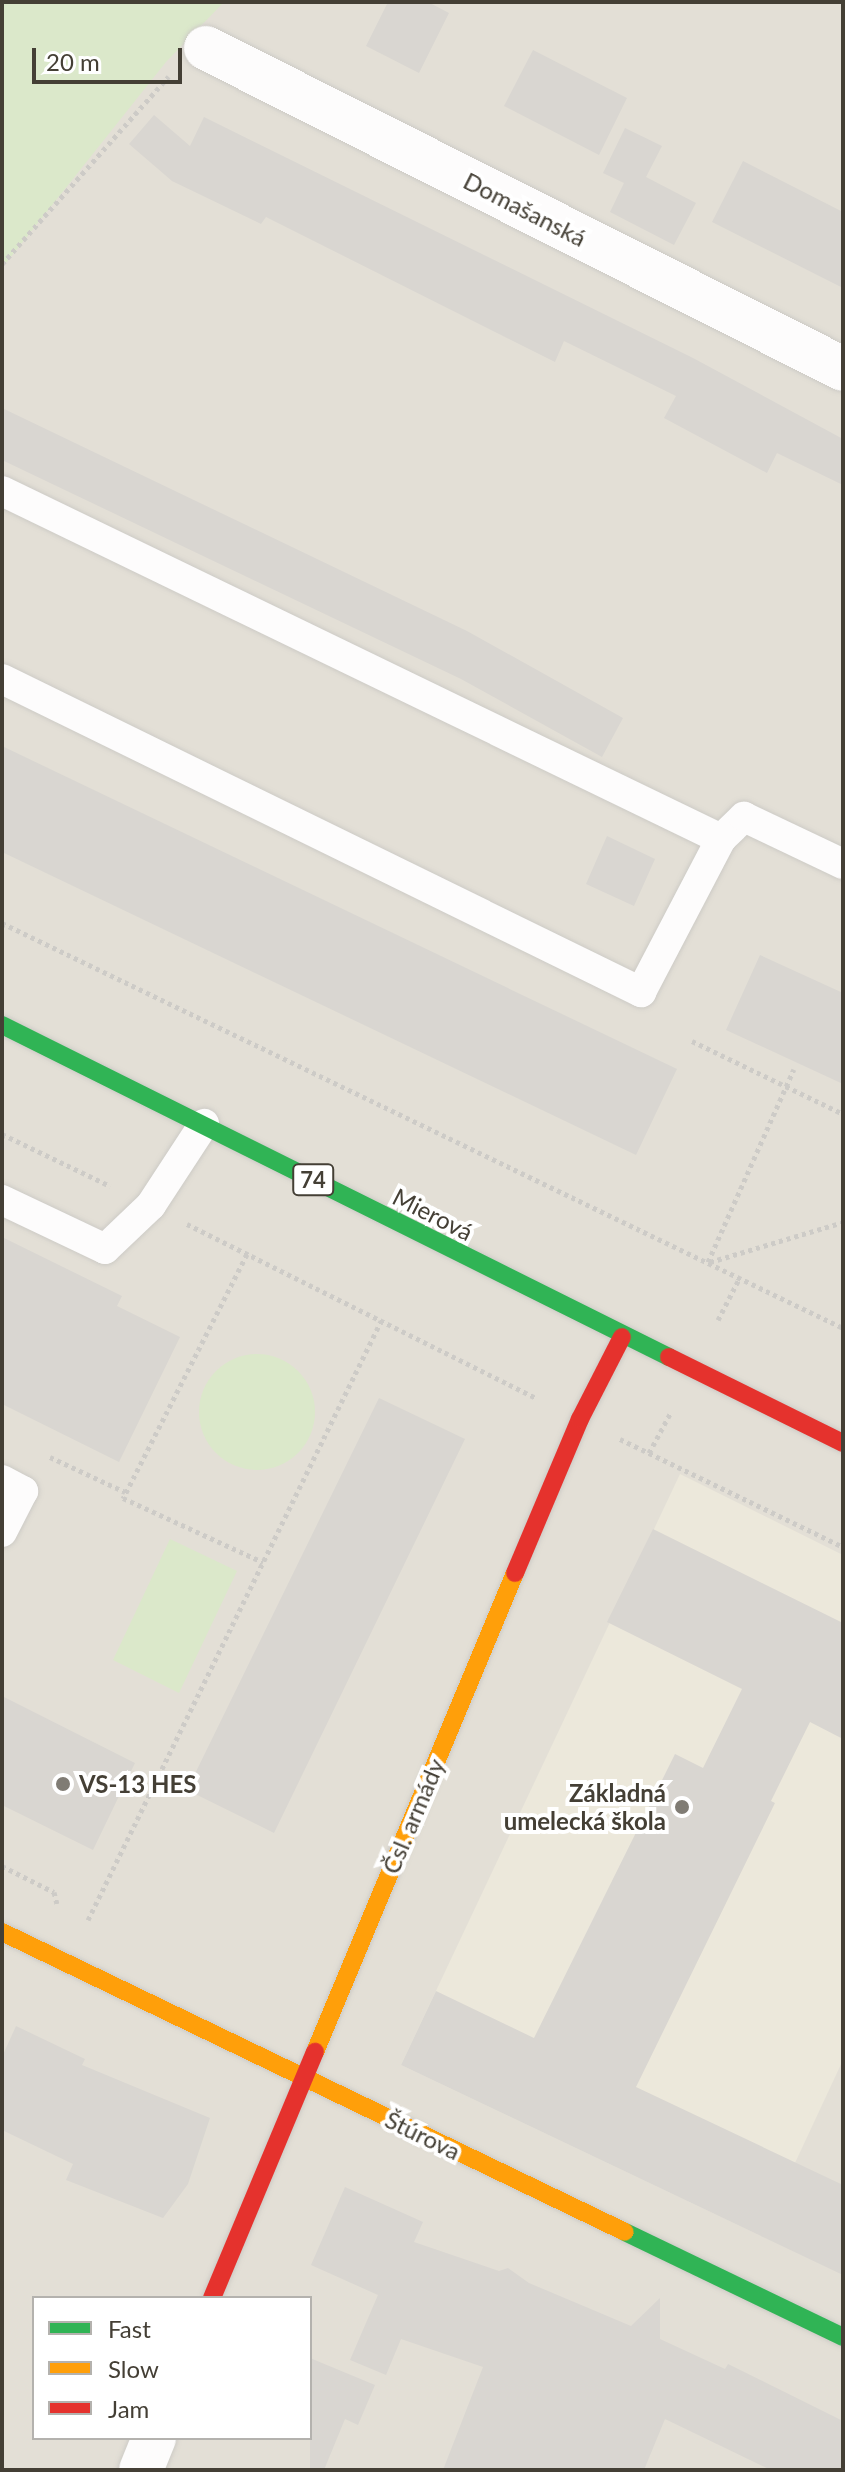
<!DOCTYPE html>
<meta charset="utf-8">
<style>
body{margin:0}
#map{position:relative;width:845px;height:2472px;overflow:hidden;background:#efede9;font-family:Lato,sans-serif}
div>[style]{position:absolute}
.residential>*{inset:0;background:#e3dfd6}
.education>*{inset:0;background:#ece8db}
.green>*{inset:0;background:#dbe8ca}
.round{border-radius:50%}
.building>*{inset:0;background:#d9d6d1}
.path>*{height:5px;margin-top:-2.5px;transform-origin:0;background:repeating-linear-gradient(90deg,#cdcbc7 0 4px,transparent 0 8px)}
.roads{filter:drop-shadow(0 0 2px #cdcbc6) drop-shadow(0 0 2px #cdcbc6)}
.lane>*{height:30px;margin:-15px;padding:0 15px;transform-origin:15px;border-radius:15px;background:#fdfcfc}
.street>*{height:44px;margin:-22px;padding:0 22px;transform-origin:22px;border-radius:22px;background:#fdfcfc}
.fast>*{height:18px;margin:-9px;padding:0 9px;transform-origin:9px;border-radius:9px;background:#30b455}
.slow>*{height:18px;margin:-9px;padding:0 9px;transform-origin:9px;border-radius:9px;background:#ff9f0a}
.jam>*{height:18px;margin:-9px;padding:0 9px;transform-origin:9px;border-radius:9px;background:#e5322d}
.dots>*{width:22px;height:22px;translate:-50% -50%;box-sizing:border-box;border:4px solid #fff;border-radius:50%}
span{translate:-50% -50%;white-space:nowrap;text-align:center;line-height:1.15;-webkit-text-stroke:8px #fff;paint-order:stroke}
.shield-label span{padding:2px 6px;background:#fff;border:2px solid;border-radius:6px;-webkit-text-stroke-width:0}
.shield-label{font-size:22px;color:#443f35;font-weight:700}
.street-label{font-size:24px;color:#443f35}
.poi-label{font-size:24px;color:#443f35;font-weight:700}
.left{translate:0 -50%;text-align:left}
.right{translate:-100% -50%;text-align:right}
.frame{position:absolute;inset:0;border:4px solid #443f35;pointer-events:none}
.legend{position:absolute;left:32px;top:2296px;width:280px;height:144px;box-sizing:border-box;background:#fff;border:2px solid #b4b2ae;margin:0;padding:10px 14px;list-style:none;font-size:24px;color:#443f35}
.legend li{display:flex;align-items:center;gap:16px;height:40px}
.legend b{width:40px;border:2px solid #b4b2ae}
.scale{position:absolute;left:32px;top:48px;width:150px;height:36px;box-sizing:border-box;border:4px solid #443f35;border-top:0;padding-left:10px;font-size:24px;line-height:28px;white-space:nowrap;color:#443f35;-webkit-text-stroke:6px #fff;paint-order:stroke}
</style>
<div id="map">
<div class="residential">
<i style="clip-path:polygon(evenodd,2px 2px,843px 2px,843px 2470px,2px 2470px,2px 2px,34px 2298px,310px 2298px,310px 2438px,34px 2438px,34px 2298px)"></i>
</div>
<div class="education">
<i style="clip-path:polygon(680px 1474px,843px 1555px,843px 2060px,761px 2236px,401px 2065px)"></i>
</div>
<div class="green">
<i style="clip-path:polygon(2px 2px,224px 2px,166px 62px,2px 268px)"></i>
<i class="round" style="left:199px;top:1354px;width:116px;height:116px"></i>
<i style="clip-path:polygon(170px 1539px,237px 1571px,179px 1693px,113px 1660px)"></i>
</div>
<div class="building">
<i style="clip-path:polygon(388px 2px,428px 2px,449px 13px,419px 73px,366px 46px)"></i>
<i style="clip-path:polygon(533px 50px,627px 98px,599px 155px,504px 106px)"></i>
<i style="clip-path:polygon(154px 115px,190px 146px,204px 117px,693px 358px,843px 439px,843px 485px,777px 453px,767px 473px,664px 418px,676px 396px,564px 341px,555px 362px,266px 217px,261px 224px,172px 181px,129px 144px)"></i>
<i style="clip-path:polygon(625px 128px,662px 146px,646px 177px,696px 203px,674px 245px,610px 212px,624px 183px,603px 173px)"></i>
<i style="clip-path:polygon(743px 161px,843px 212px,843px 288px,712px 222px)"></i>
<i style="clip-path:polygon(2px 408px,467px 631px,623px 718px,602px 757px,461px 679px,2px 460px)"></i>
<i style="clip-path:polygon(2px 746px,677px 1069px,636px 1155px,2px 852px)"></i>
<i style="clip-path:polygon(607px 836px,655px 859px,634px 906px,586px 884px)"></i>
<i style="clip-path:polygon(760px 955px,843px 993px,843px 1084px,726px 1030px)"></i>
<i style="clip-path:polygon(2px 1237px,122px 1296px,117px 1306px,180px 1337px,119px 1462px,2px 1404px)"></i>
<i style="clip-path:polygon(379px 1398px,465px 1439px,274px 1833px,187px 1790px)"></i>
<i style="clip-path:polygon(653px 1529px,843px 1623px,843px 1739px,810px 1722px,771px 1801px,775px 1803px,636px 2087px,843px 2185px,843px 2275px,401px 2065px,436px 1991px,534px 2038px,675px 1754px,703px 1768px,742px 1689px,607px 1622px)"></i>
<i style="clip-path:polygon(2px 1696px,135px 1763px,93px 1850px,2px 1805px)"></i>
<i style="clip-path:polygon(16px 2026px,85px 2059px,82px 2065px,210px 2118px,188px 2184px,163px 2218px,66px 2180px,73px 2164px,2px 2130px,2px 2057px)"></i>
<i style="clip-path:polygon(345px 2187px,423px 2222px,414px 2242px,499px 2271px,508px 2268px,529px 2283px,631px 2326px,660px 2298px,660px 2339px,725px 2369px,728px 2364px,843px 2421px,843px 2470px,771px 2470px,665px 2419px,644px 2470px,443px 2470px,483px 2367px,401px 2339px,386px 2375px,350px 2360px,378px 2295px,311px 2265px)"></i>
<i style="clip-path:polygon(310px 2358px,375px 2385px,358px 2425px,345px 2419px,324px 2470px,310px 2470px)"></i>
</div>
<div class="path">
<i style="left:2px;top:264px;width:251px;rotate:-48.4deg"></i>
<i style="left:2px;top:923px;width:933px;rotate:25.71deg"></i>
<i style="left:692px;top:1041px;width:168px;rotate:25.8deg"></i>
<i style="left:2px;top:1134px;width:120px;rotate:25.7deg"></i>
<i style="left:187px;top:1224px;width:390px;rotate:26.5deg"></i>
<i style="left:247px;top:1254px;width:274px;rotate:116.9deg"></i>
<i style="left:123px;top:1498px;width:154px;rotate:24.6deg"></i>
<i style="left:708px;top:1262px;width:211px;rotate:-66deg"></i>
<i style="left:710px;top:1262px;width:139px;rotate:-16.7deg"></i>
<i style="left:718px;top:1320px;width:48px;rotate:-62.9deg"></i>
<i style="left:620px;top:1439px;width:248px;rotate:25.8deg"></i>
<i style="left:649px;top:1453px;width:47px;rotate:-61.8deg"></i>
<i style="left:50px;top:1457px;width:83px;rotate:25deg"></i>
<i style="left:2px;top:1866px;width:58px;rotate:26.6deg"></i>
<i style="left:54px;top:1892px;width:12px;rotate:76deg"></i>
<i style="left:88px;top:1920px;width:667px;rotate:-63.93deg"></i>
</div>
<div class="roads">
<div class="lane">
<i style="left:2px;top:491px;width:799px;rotate:25.83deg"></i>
<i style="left:2px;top:679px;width:712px;rotate:26.1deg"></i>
<i style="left:641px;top:992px;width:173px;rotate:-62.4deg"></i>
<i style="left:721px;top:839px;width:32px;rotate:-44deg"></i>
<i style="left:744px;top:817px;width:110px;rotate:25.4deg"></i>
<i style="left:2px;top:1200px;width:114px;rotate:25.4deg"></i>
<i style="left:105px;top:1249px;width:64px;rotate:-43.7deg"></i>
<i style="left:151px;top:1205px;width:97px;rotate:-56.8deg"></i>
<i style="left:2px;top:1480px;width:24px;rotate:28deg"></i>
<i style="left:23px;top:1491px;width:46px;rotate:117.1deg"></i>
</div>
<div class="street">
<i style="left:206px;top:48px;width:713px;rotate:26.74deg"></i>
<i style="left:141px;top:2470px;width:35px;rotate:-68deg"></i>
</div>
<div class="fast">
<i style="left:2px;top:1025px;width:745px;rotate:26.46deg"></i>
<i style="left:625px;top:2232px;width:242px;rotate:25.7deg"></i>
</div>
<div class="slow">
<i style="left:2px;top:1932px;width:691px;rotate:25.71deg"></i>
<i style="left:315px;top:2052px;width:519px;rotate:-67.34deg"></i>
</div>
<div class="jam">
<i style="left:669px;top:1357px;width:194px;rotate:26.3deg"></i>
<i style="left:515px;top:1573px;width:167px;rotate:-67.1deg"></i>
<i style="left:580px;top:1419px;width:92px;rotate:-62.9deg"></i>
<i style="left:212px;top:2298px;width:267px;rotate:-67.3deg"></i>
</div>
</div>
<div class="dots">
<i style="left:63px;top:1784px;background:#807c74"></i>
<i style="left:682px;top:1807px;background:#807c74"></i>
</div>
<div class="shield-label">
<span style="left:313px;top:1180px">74</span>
</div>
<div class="street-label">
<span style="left:525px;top:209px;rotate:27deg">Domašanská</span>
<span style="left:433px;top:1214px;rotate:27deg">Mierová</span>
<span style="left:413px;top:1816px;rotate:-67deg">Čsl. armády</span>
<span style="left:423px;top:2135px;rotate:26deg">Štúrova</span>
</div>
<div class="poi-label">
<span class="left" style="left:79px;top:1784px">VS-13 HES</span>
<span class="right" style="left:666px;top:1807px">Základná<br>umelecká škola</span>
</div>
<div class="frame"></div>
<ul class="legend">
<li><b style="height:10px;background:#30b455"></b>Fast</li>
<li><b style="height:10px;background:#ff9f0a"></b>Slow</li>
<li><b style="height:10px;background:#e5322d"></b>Jam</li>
</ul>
<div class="scale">20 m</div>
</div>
